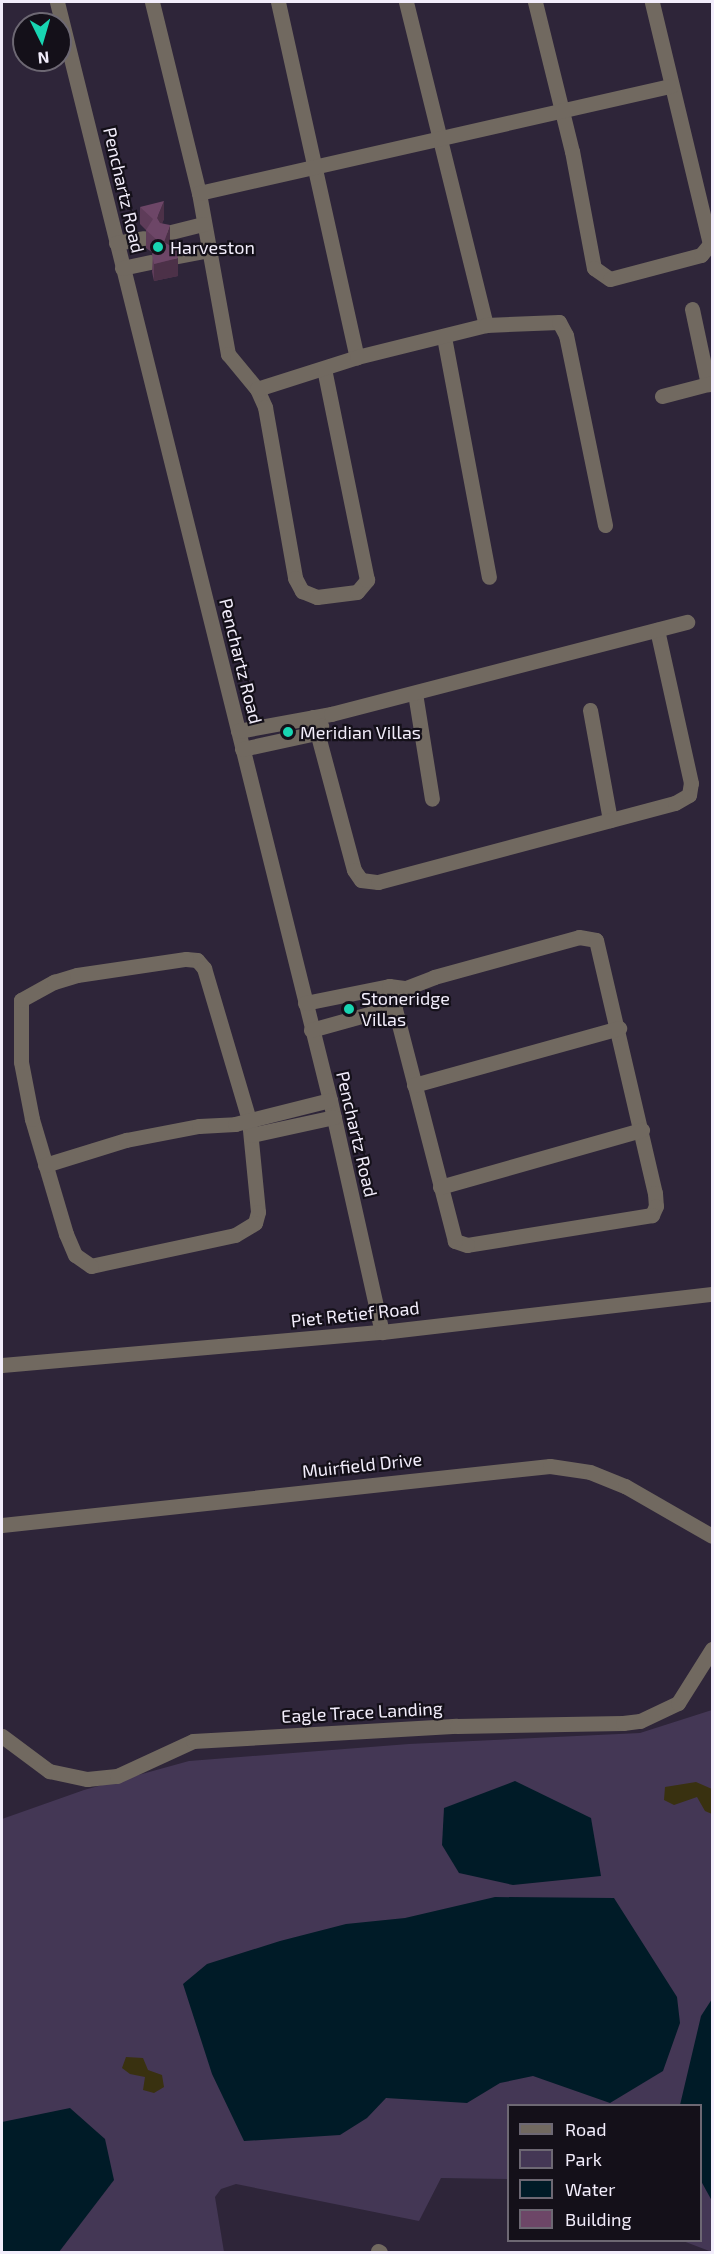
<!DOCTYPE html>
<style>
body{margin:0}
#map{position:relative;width:714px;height:2254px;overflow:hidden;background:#2e2539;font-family:"Exo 2",sans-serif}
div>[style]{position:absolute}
.green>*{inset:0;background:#443755}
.sand>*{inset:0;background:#393110}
.water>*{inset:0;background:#001b27}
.minor>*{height:15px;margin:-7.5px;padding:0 7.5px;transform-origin:7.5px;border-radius:7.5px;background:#716960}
.tertiary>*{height:15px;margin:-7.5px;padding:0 7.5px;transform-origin:7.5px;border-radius:7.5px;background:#716960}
.wall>*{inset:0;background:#5e3c59}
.shaded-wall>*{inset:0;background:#4c3148}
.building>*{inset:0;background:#6d4667}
.dots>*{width:16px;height:16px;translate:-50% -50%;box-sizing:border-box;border:3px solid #141019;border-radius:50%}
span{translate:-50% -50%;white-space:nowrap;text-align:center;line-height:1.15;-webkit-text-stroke:4.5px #141019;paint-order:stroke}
.street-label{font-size:18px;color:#f2edfb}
.poi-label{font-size:18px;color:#f2edfb}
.left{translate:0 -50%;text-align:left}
.frame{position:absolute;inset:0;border:3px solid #f2edfb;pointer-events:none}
.legend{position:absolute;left:507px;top:2104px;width:195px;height:138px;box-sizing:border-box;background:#141019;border:2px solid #6d6873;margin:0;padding:8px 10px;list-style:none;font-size:18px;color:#f2edfb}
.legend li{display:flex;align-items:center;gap:12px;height:30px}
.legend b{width:30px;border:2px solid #6d6873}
.north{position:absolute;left:12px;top:12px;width:60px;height:60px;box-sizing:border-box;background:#141019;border:2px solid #6d6873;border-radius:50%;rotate:175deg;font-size:16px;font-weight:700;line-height:24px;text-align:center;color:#f2edfb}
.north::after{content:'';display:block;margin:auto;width:21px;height:27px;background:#18d5b2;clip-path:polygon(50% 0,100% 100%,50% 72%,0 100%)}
</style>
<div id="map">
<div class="green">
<i style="clip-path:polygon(712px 1710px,712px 2252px,683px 2241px,700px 2240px,700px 2106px,508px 2106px,508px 2179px,441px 2178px,419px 2221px,236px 2184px,221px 2189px,215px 2197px,224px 2252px,2px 2252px,2px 1819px,84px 1790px,189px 1761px,409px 1744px,640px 1733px)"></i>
</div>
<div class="sand">
<i style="clip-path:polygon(696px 1782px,712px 1789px,712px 1814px,705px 1811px,697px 1797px,674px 1805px,664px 1800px,665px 1787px)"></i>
<i style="clip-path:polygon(126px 2057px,143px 2058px,148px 2070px,162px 2075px,164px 2087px,154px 2093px,143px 2090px,145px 2077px,130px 2074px,122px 2068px)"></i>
</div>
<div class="water">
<i style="clip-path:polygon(515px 1781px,591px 1818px,601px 1876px,513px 1885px,459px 1873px,442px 1845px,444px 1808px)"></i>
<i style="clip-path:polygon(495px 1897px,614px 1898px,677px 1997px,680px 2023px,663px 2071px,610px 2103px,533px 2076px,500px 2083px,467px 2103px,386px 2098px,367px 2118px,340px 2135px,244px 2141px,212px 2074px,183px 1984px,207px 1964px,280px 1941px,346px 1924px,405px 1918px)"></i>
<i style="clip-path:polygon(712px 1999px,712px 2201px,701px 2181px,700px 2106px,680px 2105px,701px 2016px)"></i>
<i style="clip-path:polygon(70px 2108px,105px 2139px,114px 2180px,59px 2252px,2px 2252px,2px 2122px)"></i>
</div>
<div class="minor">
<i style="left:57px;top:2px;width:1131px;rotate:76.04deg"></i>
<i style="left:330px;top:1100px;width:238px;rotate:77.4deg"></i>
<i style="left:152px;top:2px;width:197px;rotate:76.2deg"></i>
<i style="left:199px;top:193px;width:164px;rotate:79.8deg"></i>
<i style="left:228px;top:354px;width:45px;rotate:50.4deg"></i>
<i style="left:257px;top:389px;width:20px;rotate:66deg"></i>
<i style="left:265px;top:407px;width:174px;rotate:80deg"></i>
<i style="left:295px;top:578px;width:15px;rotate:62deg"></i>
<i style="left:302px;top:591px;width:16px;rotate:22deg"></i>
<i style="left:317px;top:597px;width:40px;rotate:-7.1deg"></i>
<i style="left:357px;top:592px;width:16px;rotate:-50deg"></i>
<i style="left:367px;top:580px;width:216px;rotate:-101.5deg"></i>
<i style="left:278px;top:2px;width:364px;rotate:77.5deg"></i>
<i style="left:406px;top:2px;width:333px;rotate:76.1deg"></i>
<i style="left:535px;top:2px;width:154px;rotate:76.1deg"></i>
<i style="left:572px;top:151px;width:119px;rotate:79.4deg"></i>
<i style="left:594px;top:268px;width:19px;rotate:35deg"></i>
<i style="left:610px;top:279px;width:94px;rotate:-14.8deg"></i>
<i style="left:701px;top:255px;width:14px;rotate:-51deg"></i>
<i style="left:710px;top:244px;width:249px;rotate:-103.5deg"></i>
<i style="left:199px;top:193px;width:484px;rotate:-12.8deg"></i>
<i style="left:167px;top:233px;width:37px;rotate:-14deg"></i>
<i style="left:116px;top:243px;width:28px;rotate:-10deg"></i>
<i style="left:173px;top:257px;width:36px;rotate:-11deg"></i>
<i style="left:122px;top:268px;width:29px;rotate:-12deg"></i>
<i style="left:692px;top:309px;width:77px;rotate:78deg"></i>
<i style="left:444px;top:337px;width:244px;rotate:79.4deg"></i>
<i style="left:257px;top:389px;width:105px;rotate:-17.7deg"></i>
<i style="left:357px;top:357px;width:133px;rotate:-13.9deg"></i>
<i style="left:486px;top:325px;width:73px;rotate:-2.4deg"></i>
<i style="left:559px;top:322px;width:15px;rotate:62deg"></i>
<i style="left:566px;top:335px;width:194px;rotate:78.4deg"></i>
<i style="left:662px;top:396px;width:52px;rotate:-14.6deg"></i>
<i style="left:415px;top:693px;width:107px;rotate:80.9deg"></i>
<i style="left:590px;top:710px;width:112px;rotate:79.7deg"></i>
<i style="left:313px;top:717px;width:158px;rotate:75deg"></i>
<i style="left:354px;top:870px;width:12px;rotate:55deg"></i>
<i style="left:361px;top:880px;width:17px;rotate:7deg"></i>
<i style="left:378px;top:882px;width:307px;rotate:-14.9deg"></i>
<i style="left:675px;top:803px;width:16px;rotate:-30deg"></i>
<i style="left:689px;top:795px;width:12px;rotate:-81deg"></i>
<i style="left:691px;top:783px;width:157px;rotate:-102.5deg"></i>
<i style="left:238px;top:731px;width:95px;rotate:-10.4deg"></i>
<i style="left:331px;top:714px;width:368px;rotate:-14.5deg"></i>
<i style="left:242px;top:749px;width:76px;rotate:-12.2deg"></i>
<i style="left:316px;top:733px;width:9px;rotate:-54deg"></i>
<i style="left:186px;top:959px;width:11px;rotate:5deg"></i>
<i style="left:197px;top:960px;width:11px;rotate:49deg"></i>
<i style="left:204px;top:968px;width:159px;rotate:73.5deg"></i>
<i style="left:249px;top:1120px;width:92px;rotate:84.4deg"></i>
<i style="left:258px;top:1212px;width:11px;rotate:105deg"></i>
<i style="left:255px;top:1223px;width:23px;rotate:149deg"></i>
<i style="left:235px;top:1235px;width:147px;rotate:167.9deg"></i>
<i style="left:91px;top:1266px;width:19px;rotate:-145deg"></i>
<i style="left:75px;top:1255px;width:23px;rotate:-113deg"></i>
<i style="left:66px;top:1234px;width:120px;rotate:-106.5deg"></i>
<i style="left:32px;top:1119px;width:58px;rotate:-100.9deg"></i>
<i style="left:21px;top:1062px;width:62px;rotate:-90deg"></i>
<i style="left:21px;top:1000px;width:38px;rotate:-29deg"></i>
<i style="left:54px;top:982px;width:24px;rotate:-17deg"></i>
<i style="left:77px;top:975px;width:110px;rotate:-8.4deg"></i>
<i style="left:305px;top:1003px;width:86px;rotate:-11.4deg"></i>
<i style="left:389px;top:986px;width:17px;rotate:7deg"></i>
<i style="left:406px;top:988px;width:30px;rotate:-21deg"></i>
<i style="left:434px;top:977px;width:150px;rotate:-15.4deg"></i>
<i style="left:579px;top:937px;width:17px;rotate:10deg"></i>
<i style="left:596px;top:940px;width:260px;rotate:76.9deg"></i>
<i style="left:655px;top:1193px;width:13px;rotate:86deg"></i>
<i style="left:656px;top:1206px;width:10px;rotate:114deg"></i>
<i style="left:652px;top:1215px;width:187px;rotate:170.8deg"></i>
<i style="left:467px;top:1245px;width:13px;rotate:-162deg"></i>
<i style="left:455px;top:1241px;width:263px;rotate:-104.5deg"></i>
<i style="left:311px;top:1030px;width:86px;rotate:-15.5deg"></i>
<i style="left:394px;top:1007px;width:10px;rotate:-61deg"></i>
<i style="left:414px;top:1085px;width:213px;rotate:-15.5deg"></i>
<i style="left:251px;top:1135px;width:85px;rotate:-12.2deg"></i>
<i style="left:45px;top:1165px;width:85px;rotate:-17.2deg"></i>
<i style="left:126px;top:1140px;width:74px;rotate:-10.9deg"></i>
<i style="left:199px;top:1126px;width:36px;rotate:-3deg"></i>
<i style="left:235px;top:1124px;width:98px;rotate:-14.2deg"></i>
<i style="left:440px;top:1187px;width:210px;rotate:-15.8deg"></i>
<i style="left:2px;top:1525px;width:551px;rotate:-6.15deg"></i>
<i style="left:550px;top:1466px;width:40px;rotate:8.5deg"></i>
<i style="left:590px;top:1472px;width:38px;rotate:22deg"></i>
<i style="left:625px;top:1486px;width:100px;rotate:29.9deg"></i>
<i style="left:2px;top:1736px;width:59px;rotate:36.7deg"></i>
<i style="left:49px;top:1771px;width:39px;rotate:12deg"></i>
<i style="left:87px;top:1779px;width:30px;rotate:-6deg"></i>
<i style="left:117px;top:1776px;width:84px;rotate:-24.7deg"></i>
<i style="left:193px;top:1741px;width:264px;rotate:-3.3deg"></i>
<i style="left:457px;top:1726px;width:166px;rotate:-1deg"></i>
<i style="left:623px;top:1723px;width:17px;rotate:-7deg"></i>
<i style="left:640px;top:1721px;width:42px;rotate:-25.3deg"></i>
<i style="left:678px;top:1703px;width:64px;rotate:-57.8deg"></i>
<i style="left:378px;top:2251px;width:2px;rotate:27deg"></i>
</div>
<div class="tertiary">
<i style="left:2px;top:1365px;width:381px;rotate:-5deg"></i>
<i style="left:382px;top:1332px;width:332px;rotate:-6.6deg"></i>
</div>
<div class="wall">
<i style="clip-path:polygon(140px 207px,164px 219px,162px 223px,170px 242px,169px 245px,178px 276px,154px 281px,152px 272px,153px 253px,146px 248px,146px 230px,140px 224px)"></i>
</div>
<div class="shaded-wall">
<i style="clip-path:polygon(164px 201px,164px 219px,157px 235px,157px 218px)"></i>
<i style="clip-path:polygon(170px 225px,170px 242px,164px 259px,164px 242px)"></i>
<i style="clip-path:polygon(178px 258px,178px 276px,154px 281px,154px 264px)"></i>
</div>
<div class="building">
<i style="clip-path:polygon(164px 201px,157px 218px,160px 223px,170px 225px,164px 242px,176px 249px,178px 258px,154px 264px,152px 254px,159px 242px,146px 230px,153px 219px,140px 207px)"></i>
</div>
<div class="dots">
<i style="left:158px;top:247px;background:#18d5b2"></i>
<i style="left:288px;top:732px;background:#18d5b2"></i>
<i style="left:349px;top:1009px;background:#18d5b2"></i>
</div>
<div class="street-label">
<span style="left:124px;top:190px;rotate:77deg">Penchartz Road</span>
<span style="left:241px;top:661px;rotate:76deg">Penchartz Road</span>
<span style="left:357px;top:1134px;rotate:77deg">Penchartz Road</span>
<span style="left:355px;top:1314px;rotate:-6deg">Piet Retief Road</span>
<span style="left:362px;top:1465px;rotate:-6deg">Muirfield Drive</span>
<span style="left:362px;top:1712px;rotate:-3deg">Eagle Trace Landing</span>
</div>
<div class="poi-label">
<span class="left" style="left:170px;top:247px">Harveston</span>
<span class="left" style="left:300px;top:732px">Meridian Villas</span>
<span class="left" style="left:361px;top:1009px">Stoneridge<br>Villas</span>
</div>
<div class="frame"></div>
<ul class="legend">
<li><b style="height:8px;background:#716960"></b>Road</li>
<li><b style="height:16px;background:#443755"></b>Park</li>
<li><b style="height:16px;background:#001b27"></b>Water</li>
<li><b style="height:16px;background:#6d4667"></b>Building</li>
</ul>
<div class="north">N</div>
</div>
